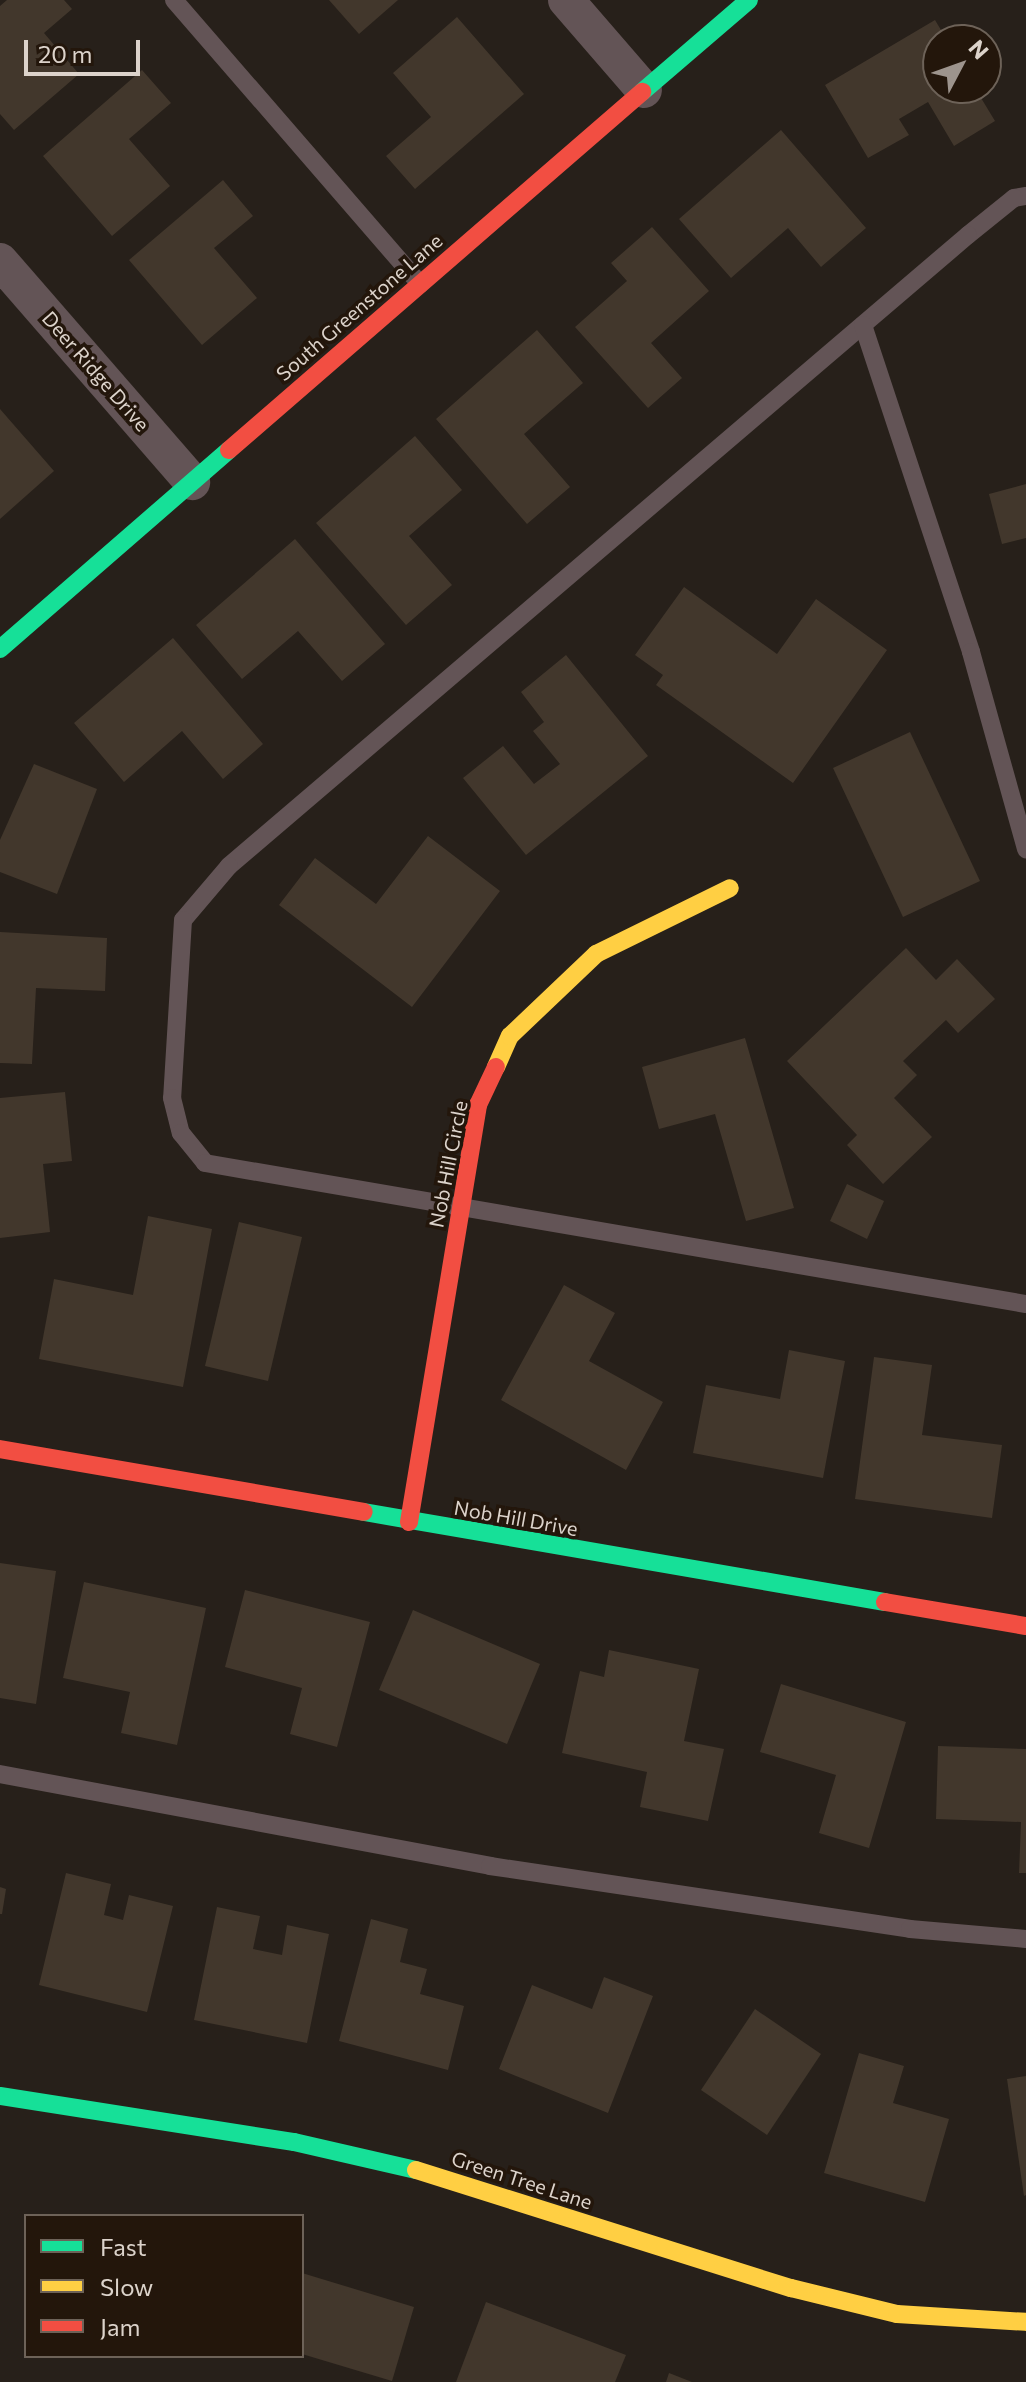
<!DOCTYPE html>
<style>
body{margin:0}
#map{position:relative;width:1026px;height:2382px;overflow:hidden;background:#27201a;font-family:Commissioner,sans-serif}
div>[style]{position:absolute}
.building>*{inset:0;background:#42372c}
.lane>*{height:18px;margin:-9px;padding:0 9px;transform-origin:9px;border-radius:9px;background:#635456}
.street>*{height:36px;margin:-18px;padding:0 18px;transform-origin:18px;border-radius:18px;background:#635456}
.fast>*{height:18px;margin:-9px;padding:0 9px;transform-origin:9px;border-radius:9px;background:#16e098}
.slow>*{height:18px;margin:-9px;padding:0 9px;transform-origin:9px;border-radius:9px;background:#ffcf43}
.jam>*{height:18px;margin:-9px;padding:0 9px;transform-origin:9px;border-radius:9px;background:#f24e42}
span{translate:-50% -50%;white-space:nowrap;text-align:center;line-height:1.15;-webkit-text-stroke:7px #23160b;paint-order:stroke}
.street-label{font-size:20px;color:#dcd3cb}
.legend{position:absolute;left:24px;top:2214px;width:280px;height:144px;box-sizing:border-box;background:#23160b;border:2px solid #6d6258;margin:0;padding:10px 14px;list-style:none;font-size:24px;color:#dcd3cb}
.legend li{display:flex;align-items:center;gap:16px;height:40px}
.legend b{width:40px;border:2px solid #6d6258}
.north{position:absolute;left:922px;top:24px;width:80px;height:80px;box-sizing:border-box;background:#23160b;border:2px solid #6d6258;border-radius:50%;rotate:49deg;font-size:22px;font-weight:700;line-height:32px;text-align:center;color:#dcd3cb}
.north::after{content:'';display:block;margin:auto;width:28px;height:36px;background:#9d948d;clip-path:polygon(50% 0,100% 100%,50% 72%,0 100%)}
.scale{position:absolute;left:24px;top:40px;width:116px;height:36px;box-sizing:border-box;border:4px solid #dcd3cb;border-top:0;padding-left:10px;font-size:24px;line-height:28px;white-space:nowrap;color:#dcd3cb;-webkit-text-stroke:6px #23160b;paint-order:stroke}
</style>
<div id="map">
<div class="building">
<i style="clip-path:polygon(7px 0,64px 0,72px 9px,44px 33px,79px 74px,14px 130px,0 114px,0 6px)"></i>
<i style="clip-path:polygon(329px 0,398px 0,359px 34px)"></i>
<i style="clip-path:polygon(457px 17px,524px 94px,415px 189px,386px 156px,431px 117px,393px 73px)"></i>
<i style="clip-path:polygon(935px 20px,947px 40px,938px 40px,938px 88px,975px 88px,995px 121px,954px 146px,928px 102px,899px 119px,909px 135px,868px 158px,825px 85px)"></i>
<i style="clip-path:polygon(142px 70px,171px 103px,129px 139px,170px 186px,112px 236px,43px 156px)"></i>
<i style="clip-path:polygon(781px 130px,866px 228px,821px 267px,788px 228px,731px 278px,679px 219px)"></i>
<i style="clip-path:polygon(223px 180px,253px 216px,214px 248px,257px 298px,202px 345px,129px 260px)"></i>
<i style="clip-path:polygon(652px 227px,709px 291px,651px 343px,682px 378px,648px 408px,575px 327px,627px 281px,611px 263px)"></i>
<i style="clip-path:polygon(537px 330px,583px 383px,524px 434px,570px 487px,527px 524px,436px 419px)"></i>
<i style="clip-path:polygon(0 409px,54px 471px,0 519px)"></i>
<i style="clip-path:polygon(415px 436px,462px 490px,409px 536px,452px 585px,406px 625px,316px 523px)"></i>
<i style="clip-path:polygon(1026px 484px,1026px 538px,1002px 544px,989px 494px)"></i>
<i style="clip-path:polygon(295px 539px,385px 644px,342px 681px,298px 631px,242px 679px,196px 625px)"></i>
<i style="clip-path:polygon(684px 587px,777px 654px,816px 599px,887px 650px,793px 783px,656px 685px,663px 675px,635px 655px)"></i>
<i style="clip-path:polygon(173px 638px,263px 744px,223px 779px,182px 731px,124px 782px,74px 723px)"></i>
<i style="clip-path:polygon(566px 655px,648px 756px,526px 855px,463px 778px,503px 746px,534px 784px,560px 764px,533px 731px,544px 722px,521px 692px)"></i>
<i style="clip-path:polygon(910px 732px,980px 881px,903px 917px,833px 768px)"></i>
<i style="clip-path:polygon(34px 764px,97px 789px,57px 894px,0 872px,0 840px)"></i>
<i style="clip-path:polygon(428px 836px,500px 891px,412px 1007px,279px 905px,315px 858px,376px 904px)"></i>
<i style="clip-path:polygon(0 932px,107px 938px,105px 991px,36px 988px,32px 1064px,0 1063px)"></i>
<i style="clip-path:polygon(906px 948px,936px 980px,957px 959px,995px 999px,958px 1033px,946px 1020px,903px 1061px,917px 1075px,894px 1098px,932px 1137px,883px 1184px,847px 1145px,857px 1135px,787px 1061px)"></i>
<i style="clip-path:polygon(745px 1038px,794px 1208px,746px 1221px,715px 1114px,659px 1129px,642px 1067px)"></i>
<i style="clip-path:polygon(65px 1092px,72px 1161px,43px 1164px,50px 1232px,0 1238px,0 1098px)"></i>
<i style="clip-path:polygon(847px 1184px,884px 1201px,867px 1239px,830px 1221px)"></i>
<i style="clip-path:polygon(148px 1216px,212px 1229px,183px 1387px,39px 1359px,54px 1279px,133px 1295px)"></i>
<i style="clip-path:polygon(239px 1222px,302px 1237px,268px 1381px,205px 1366px)"></i>
<i style="clip-path:polygon(564px 1285px,615px 1313px,589px 1361px,663px 1402px,626px 1470px,501px 1400px)"></i>
<i style="clip-path:polygon(789px 1350px,845px 1361px,823px 1478px,693px 1453px,706px 1385px,780px 1399px)"></i>
<i style="clip-path:polygon(874px 1357px,932px 1365px,922px 1435px,1002px 1445px,992px 1518px,855px 1499px)"></i>
<i style="clip-path:polygon(0 1563px,56px 1571px,36px 1704px,0 1698px)"></i>
<i style="clip-path:polygon(84px 1582px,206px 1608px,177px 1745px,121px 1733px,130px 1692px,63px 1678px)"></i>
<i style="clip-path:polygon(245px 1590px,370px 1622px,337px 1747px,290px 1734px,302px 1688px,225px 1667px)"></i>
<i style="clip-path:polygon(413px 1610px,540px 1664px,507px 1744px,379px 1690px)"></i>
<i style="clip-path:polygon(609px 1650px,699px 1669px,684px 1741px,724px 1749px,708px 1821px,640px 1807px,647px 1772px,562px 1753px,580px 1671px,604px 1677px)"></i>
<i style="clip-path:polygon(781px 1684px,906px 1722px,869px 1848px,819px 1833px,836px 1775px,760px 1752px)"></i>
<i style="clip-path:polygon(938px 1746px,1026px 1749px,1026px 1873px,1019px 1873px,1021px 1822px,936px 1819px)"></i>
<i style="clip-path:polygon(66px 1873px,111px 1884px,104px 1915px,123px 1920px,129px 1895px,173px 1906px,147px 2012px,39px 1985px)"></i>
<i style="clip-path:polygon(0 1887px,6px 1889px,2px 1914px,0 1914px)"></i>
<i style="clip-path:polygon(217px 1907px,260px 1916px,253px 1949px,282px 1955px,287px 1925px,329px 1934px,307px 2043px,194px 2020px)"></i>
<i style="clip-path:polygon(371px 1919px,408px 1929px,400px 1962px,427px 1969px,420px 1994px,464px 2006px,448px 2070px,339px 2041px)"></i>
<i style="clip-path:polygon(604px 1977px,653px 1996px,608px 2113px,499px 2069px,532px 1985px,592px 2009px)"></i>
<i style="clip-path:polygon(755px 2009px,821px 2054px,767px 2135px,701px 2090px)"></i>
<i style="clip-path:polygon(859px 2053px,904px 2066px,893px 2103px,949px 2119px,925px 2202px,824px 2173px)"></i>
<i style="clip-path:polygon(1026px 2076px,1026px 2195px,1024px 2196px,1007px 2079px)"></i>
<i style="clip-path:polygon(302px 2273px,414px 2307px,392px 2381px,302px 2354px)"></i>
<i style="clip-path:polygon(486px 2302px,626px 2355px,615px 2382px,456px 2382px)"></i>
<i style="clip-path:polygon(669px 2373px,692px 2382px,666px 2382px)"></i>
</div>
<div class="lane">
<i style="left:174px;top:0;width:376px;rotate:49.1deg"></i>
<i style="left:1026px;top:196px;width:12px;rotate:171deg"></i>
<i style="left:1014px;top:198px;width:59px;rotate:141.2deg"></i>
<i style="left:968px;top:235px;width:972px;rotate:139.51deg"></i>
<i style="left:229px;top:866px;width:71px;rotate:130.4deg"></i>
<i style="left:183px;top:920px;width:178px;rotate:93.5deg"></i>
<i style="left:172px;top:1098px;width:36px;rotate:76deg"></i>
<i style="left:181px;top:1133px;width:38px;rotate:51deg"></i>
<i style="left:205px;top:1163px;width:833px;rotate:9.75deg"></i>
<i style="left:863px;top:325px;width:344px;rotate:71.7deg"></i>
<i style="left:971px;top:652px;width:205px;rotate:74.4deg"></i>
<i style="left:0;top:1774px;width:499px;rotate:10.6deg"></i>
<i style="left:490px;top:1866px;width:425px;rotate:8.5deg"></i>
<i style="left:910px;top:1929px;width:116px;rotate:4.9deg"></i>
</div>
<div class="street">
<i style="left:566px;top:0;width:119px;rotate:49.1deg"></i>
<i style="left:0;top:261px;width:293px;rotate:49deg"></i>
</div>
<div class="fast">
<i style="left:642px;top:92px;width:141px;rotate:-40.7deg"></i>
<i style="left:0;top:649px;width:303px;rotate:-41deg"></i>
<i style="left:364px;top:1512px;width:529px;rotate:9.8deg"></i>
<i style="left:0;top:2096px;width:298px;rotate:8.9deg"></i>
<i style="left:294px;top:2142px;width:125px;rotate:12.9deg"></i>
</div>
<div class="slow">
<i style="left:496px;top:1067px;width:34px;rotate:-66deg"></i>
<i style="left:510px;top:1036px;width:119px;rotate:-43.6deg"></i>
<i style="left:596px;top:954px;width:149px;rotate:-26.2deg"></i>
<i style="left:416px;top:2170px;width:393px;rotate:17.5deg"></i>
<i style="left:791px;top:2288px;width:109px;rotate:13.8deg"></i>
<i style="left:897px;top:2314px;width:129px;rotate:3.5deg"></i>
</div>
<div class="jam">
<i style="left:229px;top:450px;width:547px;rotate:-40.92deg"></i>
<i style="left:0;top:1449px;width:369px;rotate:9.8deg"></i>
<i style="left:409px;top:1522px;width:423px;rotate:-80.6deg"></i>
<i style="left:478px;top:1105px;width:42px;rotate:-64.7deg"></i>
<i style="left:885px;top:1602px;width:143px;rotate:9.7deg"></i>
</div>
<div class="street-label">
<span style="left:359px;top:307px;rotate:-41deg">South Greenstone Lane</span>
<span style="left:96px;top:371px;rotate:49deg">Deer Ridge Drive</span>
<span style="left:448px;top:1164px;rotate:-79deg">Nob Hill Circle</span>
<span style="left:516px;top:1518px;rotate:10deg">Nob Hill Drive</span>
<span style="left:522px;top:2180px;rotate:18deg">Green Tree Lane</span>
</div>
<ul class="legend">
<li><b style="height:10px;background:#16e098"></b>Fast</li>
<li><b style="height:10px;background:#ffcf43"></b>Slow</li>
<li><b style="height:10px;background:#f24e42"></b>Jam</li>
</ul>
<div class="north">N</div>
<div class="scale">20 m</div>
</div>
